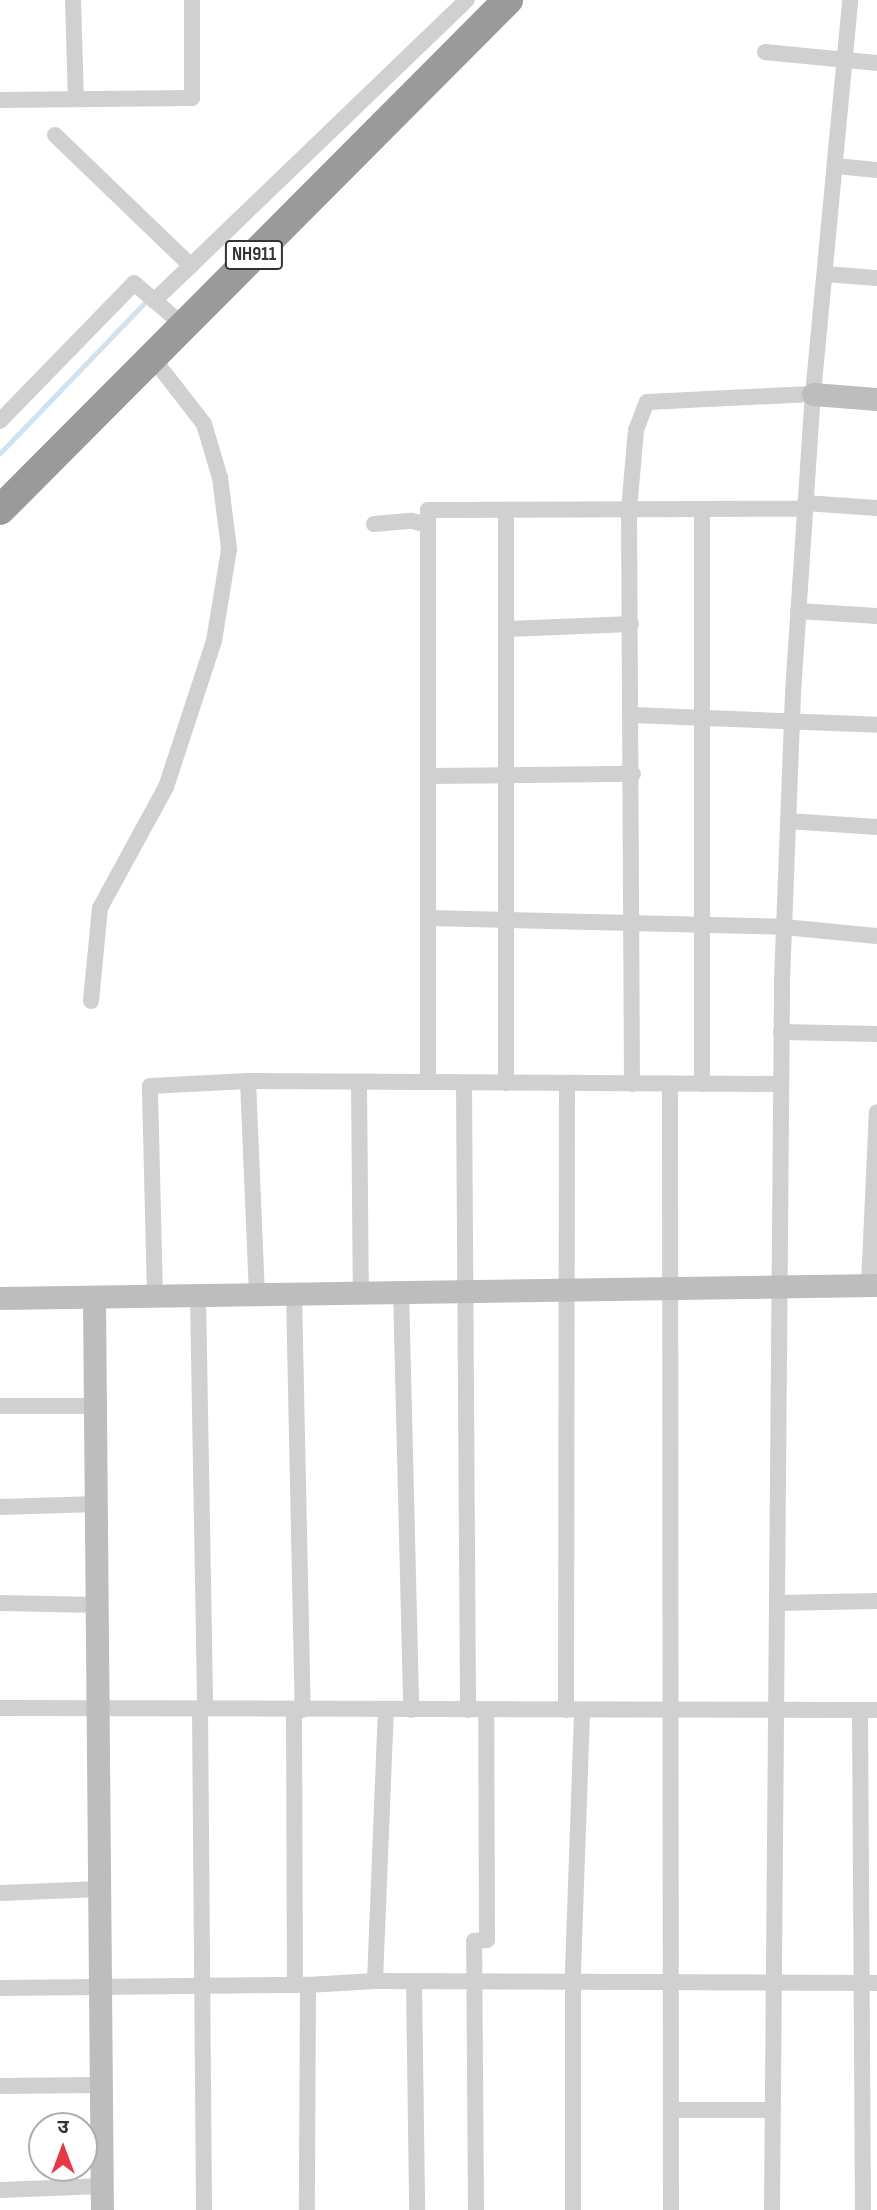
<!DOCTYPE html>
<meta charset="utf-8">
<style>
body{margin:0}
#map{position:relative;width:877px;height:2210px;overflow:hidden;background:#fff;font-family:"Sofia Sans Condensed","Noto Sans Devanagari",sans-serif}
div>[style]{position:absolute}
.stream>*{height:5px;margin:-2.5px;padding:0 2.5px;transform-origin:2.5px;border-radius:2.5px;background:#cfe2ee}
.street>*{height:16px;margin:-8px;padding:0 8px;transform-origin:8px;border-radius:8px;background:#d0d0d0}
.secondary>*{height:23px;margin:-11.5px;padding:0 11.5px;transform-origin:11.5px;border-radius:11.5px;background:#bdbdbd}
.highway>*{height:30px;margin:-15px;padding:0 15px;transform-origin:15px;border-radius:15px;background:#9a9a9a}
span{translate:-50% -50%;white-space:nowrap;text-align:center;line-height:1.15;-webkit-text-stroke:7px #fff;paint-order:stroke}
.shield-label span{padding:2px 5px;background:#fff;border:2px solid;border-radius:5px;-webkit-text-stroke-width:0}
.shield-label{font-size:19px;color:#333;font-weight:700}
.north{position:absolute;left:28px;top:2112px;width:70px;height:70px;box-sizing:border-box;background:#fff;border:2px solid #adadad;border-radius:50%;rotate:0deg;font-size:19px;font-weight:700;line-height:28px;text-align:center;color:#333}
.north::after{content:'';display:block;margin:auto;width:24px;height:32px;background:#e63946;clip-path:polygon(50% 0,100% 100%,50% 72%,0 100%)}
</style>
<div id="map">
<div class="stream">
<i style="left:0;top:453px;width:214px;rotate:-46.1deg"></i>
</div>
<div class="street">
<i style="left:73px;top:0;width:99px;rotate:88.3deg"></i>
<i style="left:765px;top:52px;width:113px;rotate:5.6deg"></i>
<i style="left:0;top:100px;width:192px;rotate:-0.6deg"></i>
<i style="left:192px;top:98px;width:98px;rotate:-90deg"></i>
<i style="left:55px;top:135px;width:189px;rotate:43.9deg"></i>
<i style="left:836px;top:166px;width:41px;rotate:5.6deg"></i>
<i style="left:825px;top:274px;width:52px;rotate:4.4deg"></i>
<i style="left:154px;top:301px;width:434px;rotate:-43.9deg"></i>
<i style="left:0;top:421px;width:192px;rotate:-45.8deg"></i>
<i style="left:134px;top:283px;width:66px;rotate:40.7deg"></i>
<i style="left:805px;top:503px;width:72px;rotate:4deg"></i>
<i style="left:702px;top:510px;width:574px;rotate:90deg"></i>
<i style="left:374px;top:524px;width:38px;rotate:-5deg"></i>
<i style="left:412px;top:521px;width:16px;rotate:14deg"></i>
<i style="left:798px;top:611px;width:79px;rotate:3.6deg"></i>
<i style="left:506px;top:629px;width:125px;rotate:-2.3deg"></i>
<i style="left:632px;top:715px;width:245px;rotate:2.3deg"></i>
<i style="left:428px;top:776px;width:205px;rotate:-0.6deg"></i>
<i style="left:788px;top:821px;width:89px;rotate:3.9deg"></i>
<i style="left:428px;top:918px;width:356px;rotate:1.4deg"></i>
<i style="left:784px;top:927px;width:93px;rotate:5.5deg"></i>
<i style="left:91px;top:1001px;width:93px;rotate:-84.5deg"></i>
<i style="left:100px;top:908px;width:138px;rotate:-61.4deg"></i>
<i style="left:166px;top:787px;width:154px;rotate:-71.8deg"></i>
<i style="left:214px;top:641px;width:93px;rotate:-80.7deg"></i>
<i style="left:229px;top:549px;width:72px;rotate:-97.2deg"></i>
<i style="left:220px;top:478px;width:56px;rotate:-106.5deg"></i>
<i style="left:204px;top:424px;width:85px;rotate:-127.8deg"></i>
<i style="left:781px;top:1032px;width:96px;rotate:1.2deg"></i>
<i style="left:248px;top:1081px;width:213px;rotate:87.6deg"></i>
<i style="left:359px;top:1082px;width:209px;rotate:89.5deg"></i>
<i style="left:428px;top:1082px;width:572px;rotate:-90deg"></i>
<i style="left:428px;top:510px;width:377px;rotate:-0.2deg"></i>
<i style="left:464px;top:1083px;width:627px;rotate:89.63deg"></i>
<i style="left:506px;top:1083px;width:573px;rotate:-90deg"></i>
<i style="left:632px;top:1084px;width:574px;rotate:-90.3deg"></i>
<i style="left:629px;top:510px;width:80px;rotate:-85deg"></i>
<i style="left:636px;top:430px;width:30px;rotate:-69deg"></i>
<i style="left:647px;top:402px;width:166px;rotate:-2.8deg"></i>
<i style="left:670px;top:1084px;width:1126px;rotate:89.95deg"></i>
<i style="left:869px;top:1285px;width:173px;rotate:-87.4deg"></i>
<i style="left:401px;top:1290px;width:420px;rotate:88.6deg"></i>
<i style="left:294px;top:1293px;width:417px;rotate:88.8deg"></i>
<i style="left:198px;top:1295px;width:414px;rotate:89deg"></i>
<i style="left:155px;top:1296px;width:210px;rotate:-91.4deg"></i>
<i style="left:150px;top:1086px;width:98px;rotate:-2.9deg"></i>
<i style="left:248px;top:1081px;width:533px;rotate:0.32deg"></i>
<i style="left:0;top:1406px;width:95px"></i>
<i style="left:0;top:1507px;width:97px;rotate:-1.8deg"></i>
<i style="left:0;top:1603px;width:99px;rotate:1.2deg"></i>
<i style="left:777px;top:1603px;width:100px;rotate:-1.1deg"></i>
<i style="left:0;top:1708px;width:877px;rotate:0.13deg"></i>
<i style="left:200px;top:1709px;width:501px;rotate:89.54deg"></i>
<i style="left:294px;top:1710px;width:275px;rotate:89.8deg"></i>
<i style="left:566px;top:1710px;width:627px;rotate:-89.91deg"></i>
<i style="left:860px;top:1710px;width:500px;rotate:89.66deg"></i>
<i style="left:0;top:1893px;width:100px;rotate:-2.3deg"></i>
<i style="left:375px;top:1981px;width:271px;rotate:-87.7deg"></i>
<i style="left:414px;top:1983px;width:227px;rotate:89.2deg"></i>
<i style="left:308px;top:1985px;width:67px;rotate:-3.4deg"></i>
<i style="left:375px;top:1981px;width:502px;rotate:0.23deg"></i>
<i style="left:0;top:1988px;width:308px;rotate:-0.6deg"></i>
<i style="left:308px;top:1985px;width:225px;rotate:90.3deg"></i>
<i style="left:0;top:2086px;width:99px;rotate:-0.6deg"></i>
<i style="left:672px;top:2110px;width:100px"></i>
<i style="left:0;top:2190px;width:102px;rotate:-2.2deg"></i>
<i style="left:476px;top:2210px;width:269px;rotate:-90.4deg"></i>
<i style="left:474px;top:1941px;width:13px;rotate:-4deg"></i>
<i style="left:487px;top:1940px;width:230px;rotate:-90.2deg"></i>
<i style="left:573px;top:2210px;width:239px;rotate:-90deg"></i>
<i style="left:573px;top:1971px;width:261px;rotate:-88deg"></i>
<i style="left:772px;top:2210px;width:1229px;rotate:-89.53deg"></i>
<i style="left:782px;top:981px;width:288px;rotate:-87.8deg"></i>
<i style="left:793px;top:693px;width:300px;rotate:-86.2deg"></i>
<i style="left:813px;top:394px;width:396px;rotate:-84.6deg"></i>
</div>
<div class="secondary">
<i style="left:813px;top:394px;width:64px;rotate:4.5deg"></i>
<i style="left:0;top:1298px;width:877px;rotate:-0.85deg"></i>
<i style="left:94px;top:1298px;width:912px;rotate:89.5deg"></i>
</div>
<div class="highway">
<i style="left:0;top:510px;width:720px;rotate:-45.11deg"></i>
</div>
<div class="shield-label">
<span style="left:254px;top:255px">NH911</span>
</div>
<div class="north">उ</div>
</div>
